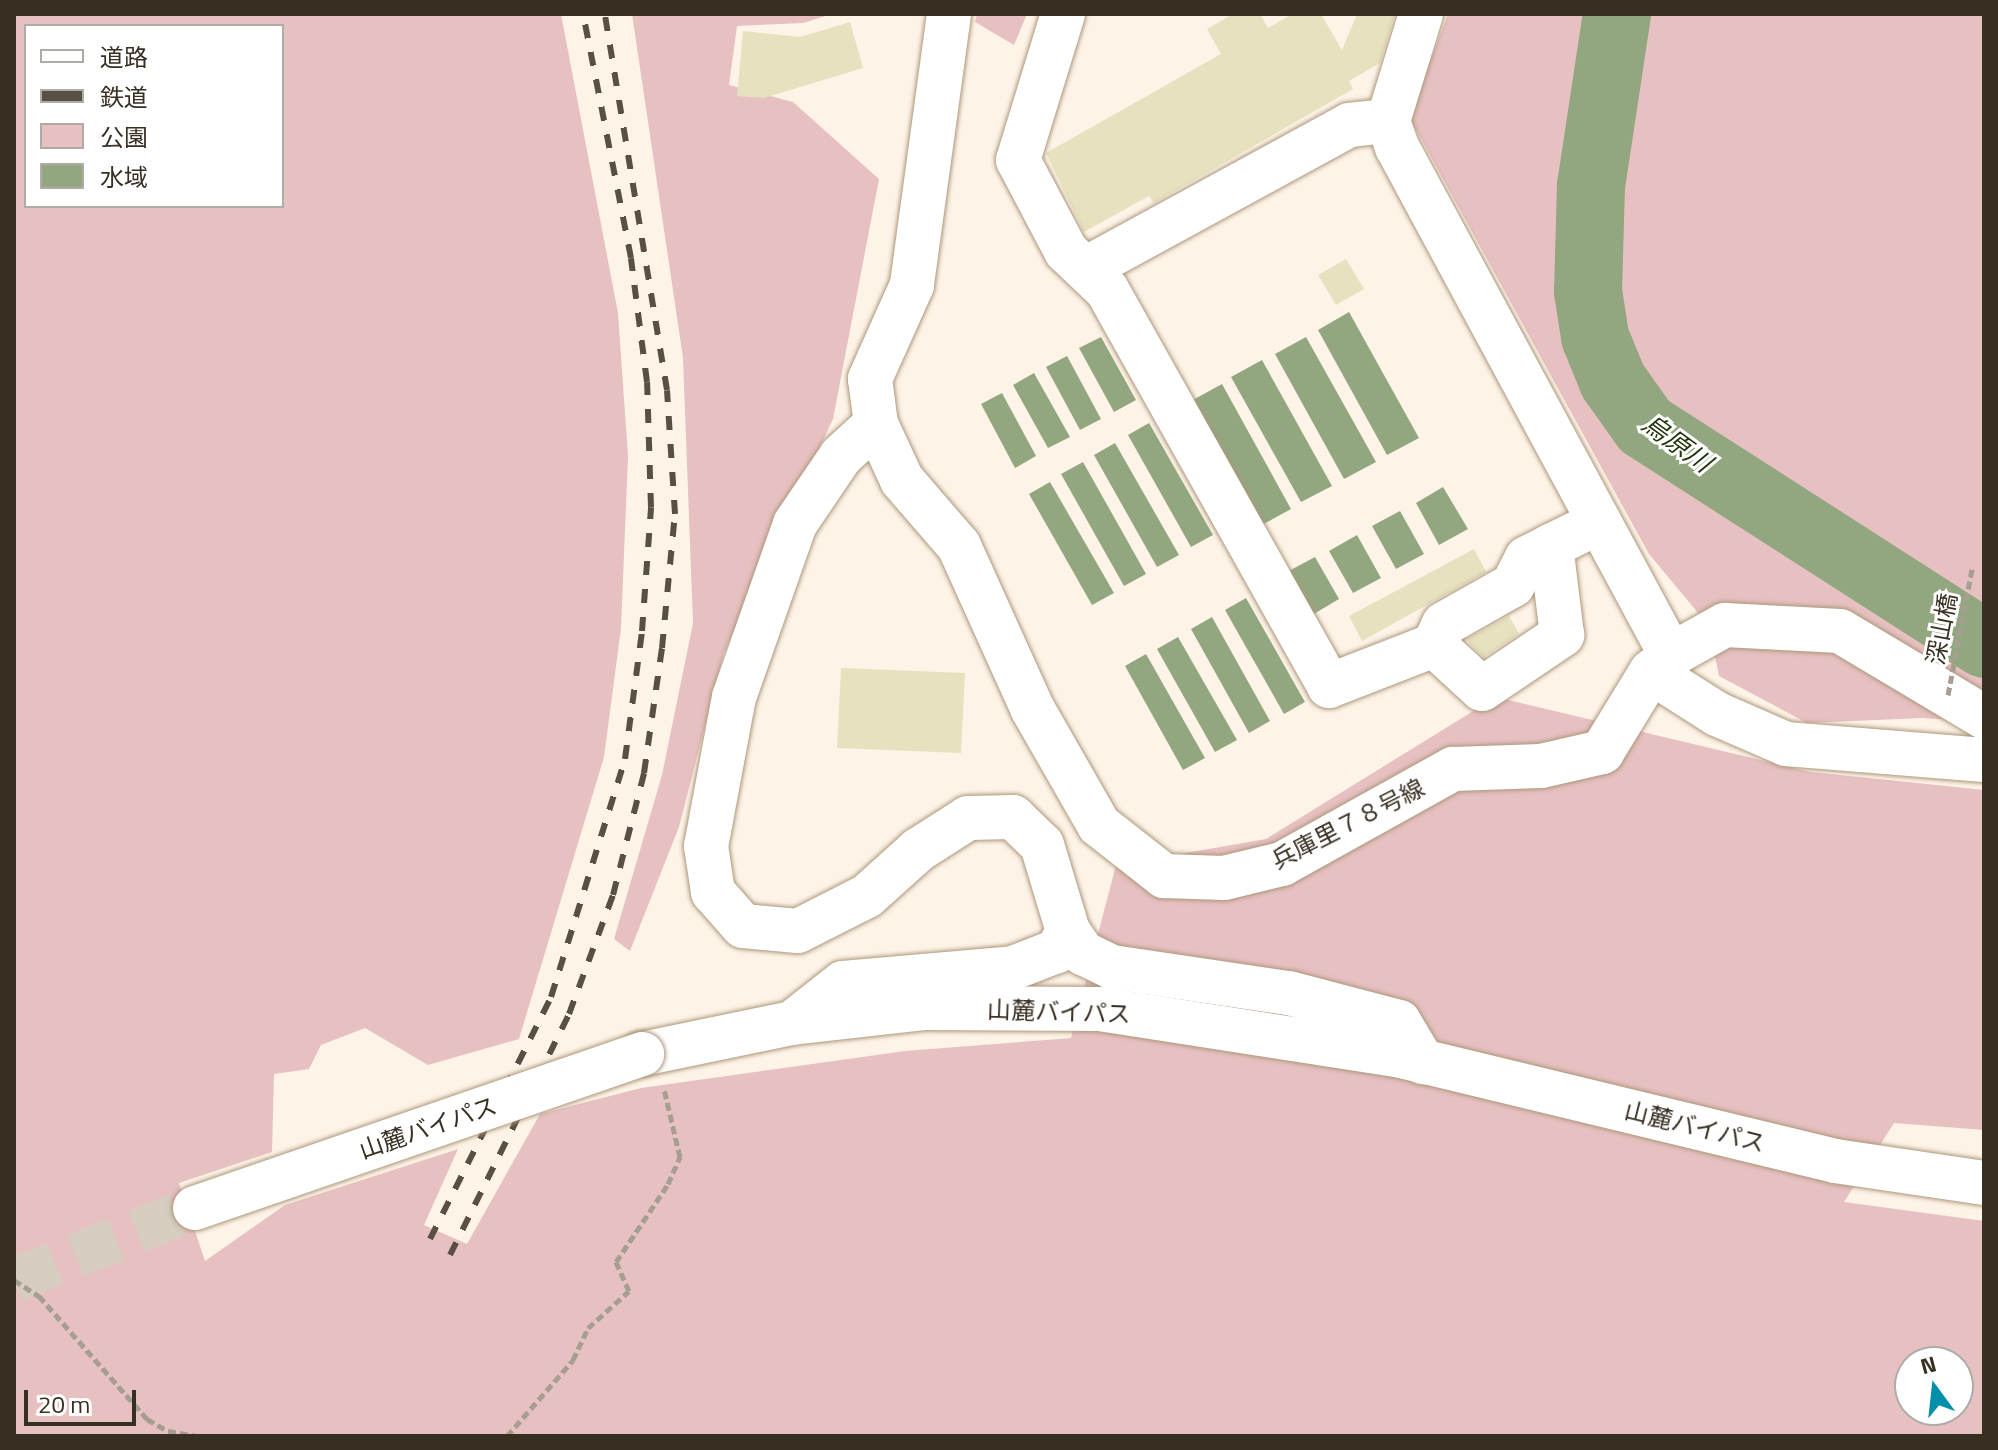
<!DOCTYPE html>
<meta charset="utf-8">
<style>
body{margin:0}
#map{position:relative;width:1998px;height:1450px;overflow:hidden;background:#fdf3e7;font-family:"Titillium Web","Noto Sans JP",sans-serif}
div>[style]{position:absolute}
.green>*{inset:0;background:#e7c0c2}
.water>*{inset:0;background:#92a780}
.river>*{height:68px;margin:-34px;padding:0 34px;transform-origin:34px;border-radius:34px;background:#92a780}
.building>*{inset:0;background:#e6e2bf}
.minor-tunnel>*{height:44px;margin-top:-22px;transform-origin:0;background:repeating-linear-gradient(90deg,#d6ccc0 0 44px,transparent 0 66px)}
.path>*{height:5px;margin-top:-2.5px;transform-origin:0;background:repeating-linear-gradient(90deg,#a79e92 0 8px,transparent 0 12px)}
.roads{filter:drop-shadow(0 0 2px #ad977b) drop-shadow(0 0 2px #ad977b)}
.minor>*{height:44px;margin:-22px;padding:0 22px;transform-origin:22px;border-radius:22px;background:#fff}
.rail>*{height:6px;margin-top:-3px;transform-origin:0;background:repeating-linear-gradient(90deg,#595044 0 14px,transparent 0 28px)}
.path-bridge>*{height:5px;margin-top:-2.5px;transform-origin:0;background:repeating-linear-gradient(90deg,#a79e92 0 8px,transparent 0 12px)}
.bridges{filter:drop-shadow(0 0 2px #ad977b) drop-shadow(0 0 2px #ad977b)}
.minor-bridge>*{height:44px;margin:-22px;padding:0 22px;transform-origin:22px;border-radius:22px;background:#fff}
span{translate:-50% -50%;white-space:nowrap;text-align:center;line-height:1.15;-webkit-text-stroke:6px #fff;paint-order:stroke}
.street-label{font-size:24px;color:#382f23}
.water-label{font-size:26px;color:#23370c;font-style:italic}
.frame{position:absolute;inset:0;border:16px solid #382f23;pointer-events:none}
.legend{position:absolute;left:24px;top:24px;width:260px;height:184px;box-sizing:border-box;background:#fff;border:2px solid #afaca7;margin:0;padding:10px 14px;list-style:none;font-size:24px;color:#382f23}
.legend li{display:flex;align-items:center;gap:16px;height:40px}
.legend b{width:40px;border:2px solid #afaca7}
.north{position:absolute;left:1894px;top:1346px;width:80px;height:80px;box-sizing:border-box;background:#fff;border:2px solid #afaca7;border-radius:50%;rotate:345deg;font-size:22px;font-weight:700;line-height:32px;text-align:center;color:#382f23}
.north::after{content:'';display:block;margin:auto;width:28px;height:36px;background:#008fab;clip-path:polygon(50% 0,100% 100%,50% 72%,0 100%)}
.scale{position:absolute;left:24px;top:1390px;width:112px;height:36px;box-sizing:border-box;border:4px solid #382f23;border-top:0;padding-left:10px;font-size:24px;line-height:28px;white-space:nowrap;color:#382f23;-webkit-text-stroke:6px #fff;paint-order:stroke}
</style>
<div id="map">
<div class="green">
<i style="clip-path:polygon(evenodd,14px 14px,561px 14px,618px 313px,628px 456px,621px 628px,604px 757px,519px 1039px,428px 1065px,365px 1028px,321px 1045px,309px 1069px,274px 1074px,272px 1152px,179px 1183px,205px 1261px,285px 1205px,458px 1149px,424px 1225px,467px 1244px,540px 1114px,641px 1088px,905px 1051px,1071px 1038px,1116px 865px,1266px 839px,1496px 697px,1811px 772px,1984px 790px,1984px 1130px,1894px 1123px,1844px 1202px,1984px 1221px,1984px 1436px,14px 1436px,14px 14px,26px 26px,282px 26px,282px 206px,26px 206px,26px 26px,14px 14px,1910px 1362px,1958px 1362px,1958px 1410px,1910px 1410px,1910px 1362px)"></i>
<i style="clip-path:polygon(632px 14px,832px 14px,803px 23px,737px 26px,729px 85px,793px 102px,879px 179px,833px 419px,724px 652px,679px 827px,630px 951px,614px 939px,662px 775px,693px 623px,683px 358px)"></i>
<i style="clip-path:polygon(977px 14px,1027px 14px,1014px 45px,975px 22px)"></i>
<i style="clip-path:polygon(1448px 14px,1984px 14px,1984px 722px,1922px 718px,1807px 723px,1719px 676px,1709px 626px,1649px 554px,1409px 117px)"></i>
</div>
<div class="water">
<i style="clip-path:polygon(1349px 312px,1419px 438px,1387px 455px,1318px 330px)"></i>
<i style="clip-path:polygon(1101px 337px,1136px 400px,1114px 412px,1079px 348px)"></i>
<i style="clip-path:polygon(1306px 337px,1376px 462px,1344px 479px,1275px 354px)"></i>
<i style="clip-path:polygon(1067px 356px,1101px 419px,1080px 430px,1046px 367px)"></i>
<i style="clip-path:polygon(1262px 360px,1332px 486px,1301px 502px,1231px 377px)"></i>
<i style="clip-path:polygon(1034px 373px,1070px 437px,1048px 448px,1013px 385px)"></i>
<i style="clip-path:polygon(1222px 384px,1291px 509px,1260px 526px,1191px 401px)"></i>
<i style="clip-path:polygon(1002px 393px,1036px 456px,1015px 468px,981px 404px)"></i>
<i style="clip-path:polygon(1149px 423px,1213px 535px,1191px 547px,1128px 435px)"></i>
<i style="clip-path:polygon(1115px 443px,1179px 555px,1157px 567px,1094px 455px)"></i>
<i style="clip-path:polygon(1083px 462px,1146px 574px,1124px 586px,1061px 474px)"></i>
<i style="clip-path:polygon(1050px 482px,1114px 593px,1092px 605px,1029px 494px)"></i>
<i style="clip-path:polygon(1443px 487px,1468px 529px,1439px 545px,1416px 503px)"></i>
<i style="clip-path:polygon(1400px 511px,1424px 554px,1396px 569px,1372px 526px)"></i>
<i style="clip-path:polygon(1357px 535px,1381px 578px,1353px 593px,1329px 551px)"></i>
<i style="clip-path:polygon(1315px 557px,1339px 599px,1312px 615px,1287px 572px)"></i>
<i style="clip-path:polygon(1246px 598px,1305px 702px,1284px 714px,1225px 610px)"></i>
<i style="clip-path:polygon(1212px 617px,1270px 721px,1249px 733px,1191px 629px)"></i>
<i style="clip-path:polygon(1178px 637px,1237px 740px,1215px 752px,1157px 649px)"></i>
<i style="clip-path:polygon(1146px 654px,1205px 758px,1183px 770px,1125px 666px)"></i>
</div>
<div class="river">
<i style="left:1617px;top:14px;width:173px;rotate:98.6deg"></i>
<i style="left:1591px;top:185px;width:106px;rotate:91.6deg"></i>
<i style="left:1588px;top:291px;width:47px;rotate:81.3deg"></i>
<i style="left:1595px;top:337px;width:48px;rotate:67.8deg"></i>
<i style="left:1613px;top:381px;width:55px;rotate:54.6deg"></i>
<i style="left:1645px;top:426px;width:403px;rotate:32.7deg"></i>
</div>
<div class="building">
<i style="clip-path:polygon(1233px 14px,1260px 14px,1268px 28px,1292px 14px,1321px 14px,1342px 50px,1357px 14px,1395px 14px,1380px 63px,1349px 81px,1353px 89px,1154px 203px,1149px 196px,1084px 232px,1046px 153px,1221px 54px,1207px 29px)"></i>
<i style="clip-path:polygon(850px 22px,863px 68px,764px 98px,737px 96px,743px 31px,800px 37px)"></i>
<i style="clip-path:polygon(1346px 259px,1364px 289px,1336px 305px,1318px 275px)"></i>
<i style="clip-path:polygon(1474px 549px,1486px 572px,1362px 641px,1349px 616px)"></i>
<i style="clip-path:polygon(1509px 616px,1519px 634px,1484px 657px,1470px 644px,1467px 639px)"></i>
<i style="clip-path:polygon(841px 668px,965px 673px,961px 753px,837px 748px)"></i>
</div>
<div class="minor-tunnel">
<i style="left:14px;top:1280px;width:195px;rotate:-21.7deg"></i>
</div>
<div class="path">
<i style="left:14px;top:1280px;width:30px;rotate:33deg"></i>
<i style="left:39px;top:1296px;width:164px;rotate:48.7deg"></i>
<i style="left:147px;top:1419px;width:24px;rotate:30deg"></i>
<i style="left:168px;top:1431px;width:29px;rotate:10deg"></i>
<i style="left:507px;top:1436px;width:101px;rotate:-49deg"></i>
<i style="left:573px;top:1360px;width:35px;rotate:-65deg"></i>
<i style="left:588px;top:1328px;width:55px;rotate:-42.1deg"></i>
<i style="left:629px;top:1291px;width:32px;rotate:-114deg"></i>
<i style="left:616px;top:1262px;width:94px;rotate:-56.3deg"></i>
<i style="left:668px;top:1184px;width:30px;rotate:-66deg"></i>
<i style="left:680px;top:1157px;width:70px;rotate:-103.2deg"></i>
</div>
<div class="roads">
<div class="minor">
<i style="left:949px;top:14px;width:274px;rotate:97.8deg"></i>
<i style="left:912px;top:285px;width:103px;rotate:114.1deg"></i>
<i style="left:870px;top:379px;width:45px;rotate:82.4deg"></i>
<i style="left:876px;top:424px;width:62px;rotate:65.1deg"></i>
<i style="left:902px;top:480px;width:87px;rotate:49.2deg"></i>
<i style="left:959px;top:546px;width:178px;rotate:65.7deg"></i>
<i style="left:1032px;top:708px;width:135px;rotate:60.2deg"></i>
<i style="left:1099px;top:825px;width:83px;rotate:38.1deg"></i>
<i style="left:1164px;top:876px;width:60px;rotate:1.9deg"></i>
<i style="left:1224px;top:878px;width:60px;rotate:-13.6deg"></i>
<i style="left:1282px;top:864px;width:196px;rotate:-29.1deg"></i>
<i style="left:1453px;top:769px;width:88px;rotate:-2deg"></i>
<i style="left:1541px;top:766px;width:63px;rotate:-12.9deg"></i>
<i style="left:1602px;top:752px;width:94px;rotate:-58.5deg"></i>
<i style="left:1651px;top:672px;width:26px;rotate:-40deg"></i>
<i style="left:1671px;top:655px;width:62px;rotate:-29.1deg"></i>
<i style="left:1725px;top:625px;width:115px;rotate:3deg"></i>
<i style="left:1840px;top:631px;width:168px;rotate:30.8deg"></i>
<i style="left:1063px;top:14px;width:153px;rotate:107.1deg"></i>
<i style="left:1018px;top:160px;width:103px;rotate:62.2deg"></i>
<i style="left:1066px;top:251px;width:57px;rotate:43.6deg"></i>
<i style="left:1107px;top:290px;width:454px;rotate:60.7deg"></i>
<i style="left:1329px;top:686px;width:113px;rotate:-21.3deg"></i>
<i style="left:1434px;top:645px;width:65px;rotate:42.5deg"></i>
<i style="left:1482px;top:689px;width:97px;rotate:-34deg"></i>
<i style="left:1562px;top:635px;width:90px;rotate:-97deg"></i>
<i style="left:1551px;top:546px;width:54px;rotate:-26.6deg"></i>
<i style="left:1421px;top:14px;width:112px;rotate:107.1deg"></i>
<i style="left:1388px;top:121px;width:28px;rotate:71deg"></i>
<i style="left:1397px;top:147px;width:577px;rotate:61.66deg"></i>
<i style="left:1089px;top:267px;width:296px;rotate:-28.6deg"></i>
<i style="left:1349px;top:125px;width:39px;rotate:-6deg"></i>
<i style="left:876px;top:424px;width:47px;rotate:137.6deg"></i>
<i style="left:841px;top:456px;width:82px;rotate:124.1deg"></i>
<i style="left:795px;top:524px;width:183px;rotate:109.4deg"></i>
<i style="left:734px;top:697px;width:152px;rotate:100.6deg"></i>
<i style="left:706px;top:846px;width:47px;rotate:81.3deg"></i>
<i style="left:713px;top:892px;width:45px;rotate:48.6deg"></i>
<i style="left:743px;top:926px;width:55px;rotate:5.2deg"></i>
<i style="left:798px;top:931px;width:77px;rotate:-26.9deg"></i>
<i style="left:867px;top:896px;width:69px;rotate:-42deg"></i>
<i style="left:918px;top:850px;width:59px;rotate:-32.6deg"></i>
<i style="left:968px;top:818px;width:45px;rotate:-1.3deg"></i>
<i style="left:1013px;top:817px;width:40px;rotate:44deg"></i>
<i style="left:1042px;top:845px;width:90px;rotate:73.2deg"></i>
<i style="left:1068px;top:931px;width:27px;rotate:56deg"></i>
<i style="left:1083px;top:953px;width:32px;rotate:26deg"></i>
<i style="left:1112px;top:967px;width:179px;rotate:8.4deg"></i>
<i style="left:1289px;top:993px;width:114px;rotate:14.8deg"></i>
<i style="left:1399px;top:1022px;width:47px;rotate:59deg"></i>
<i style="left:1434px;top:645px;width:23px;rotate:-65deg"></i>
<i style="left:1444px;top:624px;width:79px;rotate:-29.5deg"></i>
<i style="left:1513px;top:585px;width:30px;rotate:-63deg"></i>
<i style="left:1527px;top:558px;width:27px;rotate:-27deg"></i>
<i style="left:1651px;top:672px;width:78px;rotate:32.5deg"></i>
<i style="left:1717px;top:714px;width:75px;rotate:23.5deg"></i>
<i style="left:1786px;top:744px;width:199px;rotate:4.6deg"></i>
<i style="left:792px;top:1023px;width:65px;rotate:-38.1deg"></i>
<i style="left:843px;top:983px;width:171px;rotate:-5deg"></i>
<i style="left:1013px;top:968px;width:47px;rotate:-21.1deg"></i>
<i style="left:1057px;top:951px;width:23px;rotate:-61deg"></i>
<i style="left:642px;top:1054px;width:153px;rotate:-11.7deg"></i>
<i style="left:792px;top:1023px;width:132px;rotate:-6.5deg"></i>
<i style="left:923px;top:1008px;width:176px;rotate:0.3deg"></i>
<i style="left:1099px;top:1009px;width:302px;rotate:8.8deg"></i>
<i style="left:1397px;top:1055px;width:451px;rotate:13.6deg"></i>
<i style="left:1835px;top:1161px;width:151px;rotate:8.4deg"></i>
</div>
</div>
<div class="rail">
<i style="left:430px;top:1239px;width:271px;rotate:-63.4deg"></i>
<i style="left:551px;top:997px;width:249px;rotate:-72.7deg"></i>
<i style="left:625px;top:759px;width:129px;rotate:-82.4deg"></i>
<i style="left:642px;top:631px;width:124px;rotate:-85.8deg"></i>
<i style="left:651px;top:507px;width:125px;rotate:-91.8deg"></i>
<i style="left:647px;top:382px;width:125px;rotate:-97.4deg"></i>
<i style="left:631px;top:258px;width:249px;rotate:-101.1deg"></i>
<i style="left:450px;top:1255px;width:269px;rotate:-63.7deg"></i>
<i style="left:569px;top:1014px;width:127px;rotate:-69.7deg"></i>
<i style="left:613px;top:895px;width:126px;rotate:-75.7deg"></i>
<i style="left:644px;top:773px;width:126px;rotate:-81.8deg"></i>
<i style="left:662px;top:648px;width:135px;rotate:-84.5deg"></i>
<i style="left:675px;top:514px;width:124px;rotate:-93.7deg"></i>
<i style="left:667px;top:390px;width:381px;rotate:-99.4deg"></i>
</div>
<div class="path-bridge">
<i style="left:1948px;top:695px;width:128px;rotate:-79.2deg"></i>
</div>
<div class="bridges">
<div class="minor-bridge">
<i style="left:195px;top:1208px;width:473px;rotate:-19deg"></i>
</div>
</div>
<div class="street-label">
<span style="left:1942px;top:629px;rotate:-79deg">深山橋</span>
<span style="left:1348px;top:824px;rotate:-27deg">兵庫里７８号線</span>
<span style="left:1059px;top:1012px;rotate:2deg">山麓バイパス</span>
<span style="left:1695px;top:1127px;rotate:14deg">山麓バイパス</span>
<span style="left:428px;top:1128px;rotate:-19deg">山麓バイパス</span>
</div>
<div class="water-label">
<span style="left:1677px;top:443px;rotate:36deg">烏原川</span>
</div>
<div class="frame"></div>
<ul class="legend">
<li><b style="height:10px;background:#fff"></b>道路</li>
<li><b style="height:10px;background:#595044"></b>鉄道</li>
<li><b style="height:22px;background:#e7c0c2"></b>公園</li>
<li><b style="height:22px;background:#92a780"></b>水域</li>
</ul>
<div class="north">N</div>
<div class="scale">20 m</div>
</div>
